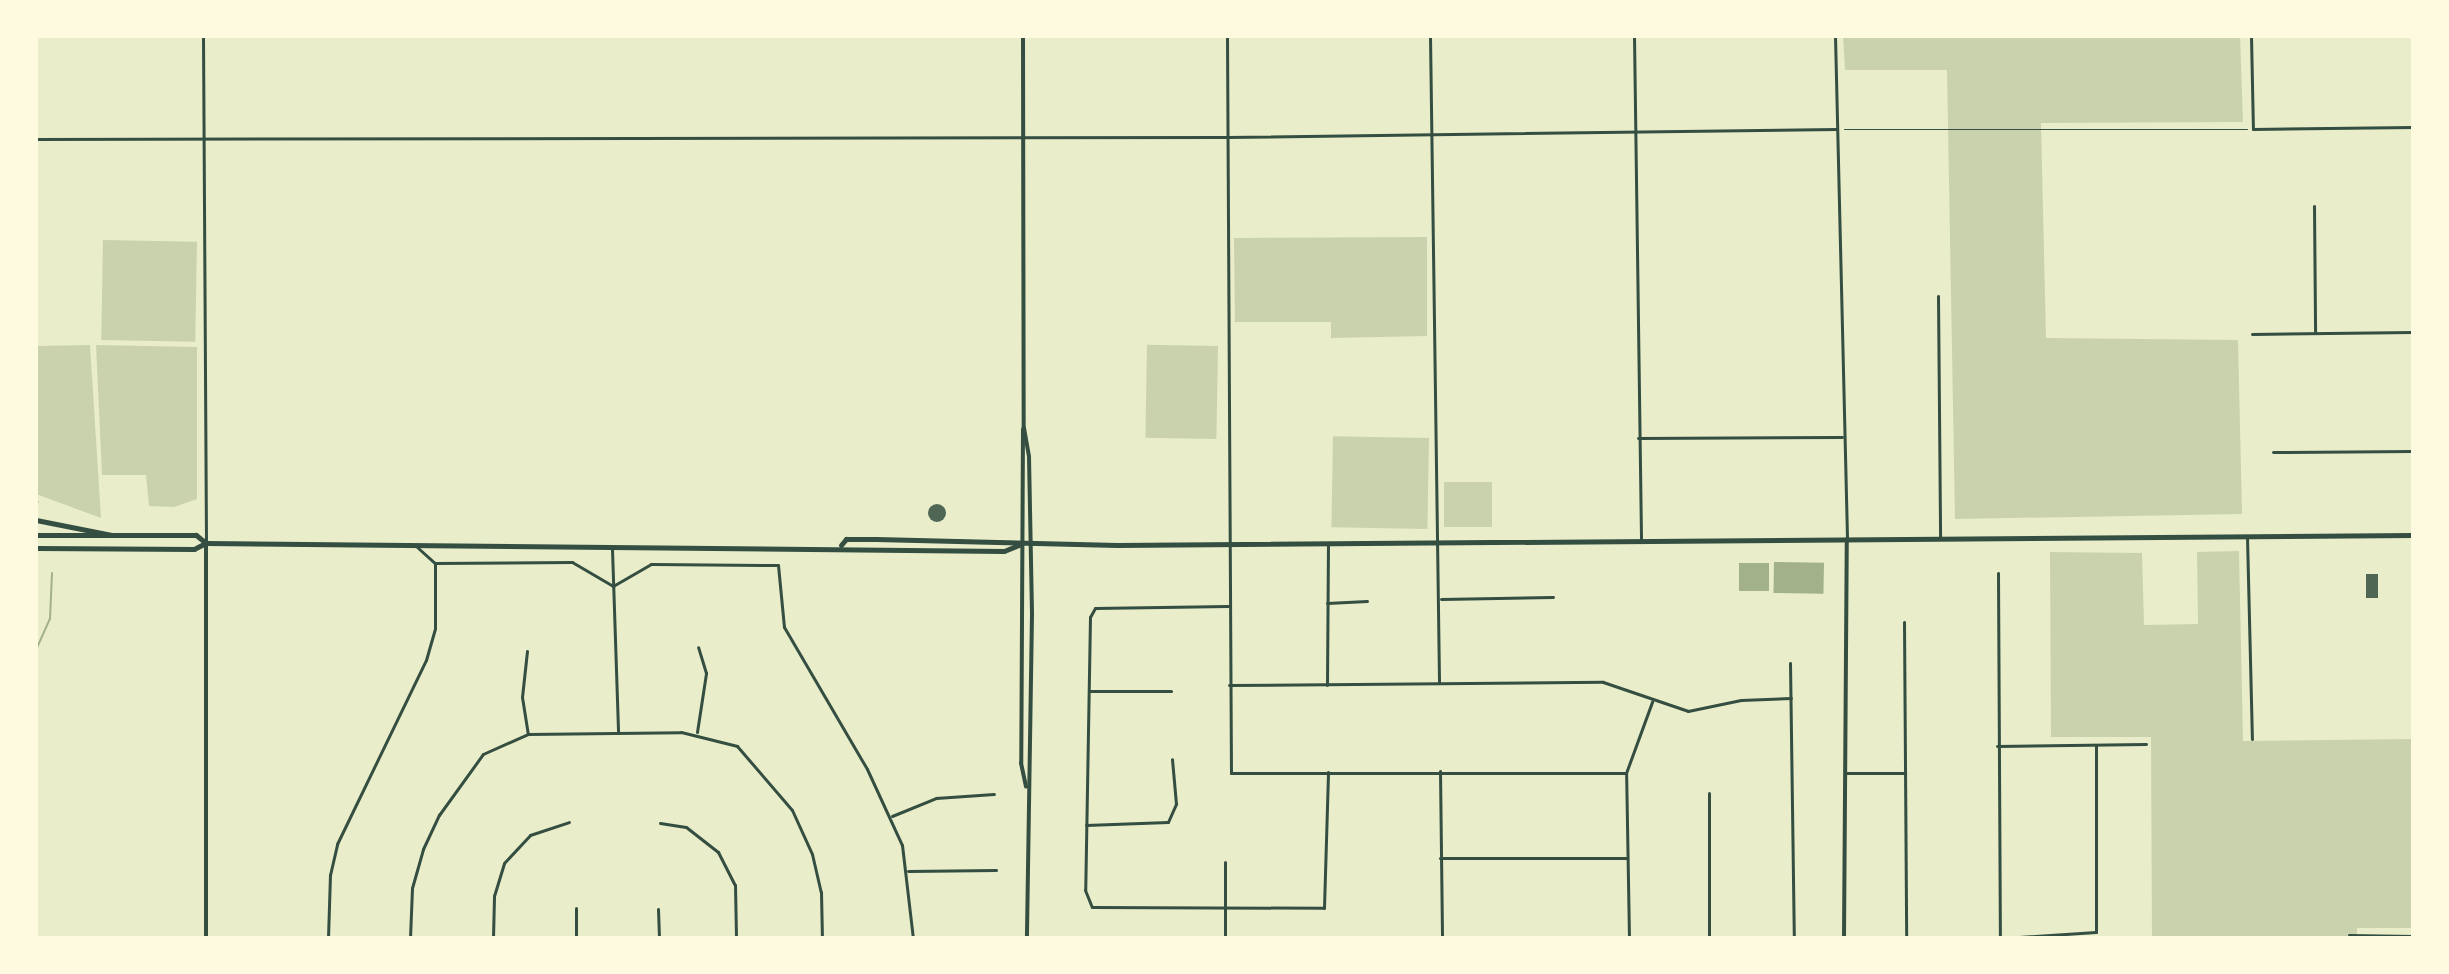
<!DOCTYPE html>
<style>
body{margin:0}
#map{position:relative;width:2449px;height:974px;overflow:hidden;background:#e9edc9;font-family:"Fira Sans Condensed",sans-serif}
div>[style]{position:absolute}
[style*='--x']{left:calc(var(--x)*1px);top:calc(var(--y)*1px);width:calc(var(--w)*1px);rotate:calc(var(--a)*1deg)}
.green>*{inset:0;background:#cad2ad;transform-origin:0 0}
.water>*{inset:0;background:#a3b18a;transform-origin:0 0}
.stream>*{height:2px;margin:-1px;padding:0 1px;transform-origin:1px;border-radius:1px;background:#a3b18a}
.building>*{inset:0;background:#4f6655;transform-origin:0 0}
.round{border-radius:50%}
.path>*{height:1px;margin:-0.5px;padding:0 0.5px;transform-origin:0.5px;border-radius:0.5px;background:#344e41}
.minor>*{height:3px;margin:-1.5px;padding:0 1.5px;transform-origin:1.5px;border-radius:1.5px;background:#344e41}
.tertiary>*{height:4px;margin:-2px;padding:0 2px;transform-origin:2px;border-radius:2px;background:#344e41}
.secondary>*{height:4px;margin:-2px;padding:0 2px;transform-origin:2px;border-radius:2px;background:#344e41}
.primary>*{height:5px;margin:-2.5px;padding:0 2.5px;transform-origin:2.5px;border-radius:2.5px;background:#344e41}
.motorway>*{height:5px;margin:-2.5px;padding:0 2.5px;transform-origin:2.5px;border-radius:2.5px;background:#344e41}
span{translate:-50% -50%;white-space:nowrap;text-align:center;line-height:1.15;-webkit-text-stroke:7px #fefae0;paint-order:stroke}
.frame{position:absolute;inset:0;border:38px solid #fefae0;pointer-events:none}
</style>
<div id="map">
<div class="green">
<div style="clip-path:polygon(1843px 36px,2240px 36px,2243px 122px,2041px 123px,2046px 338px,2238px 340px,2242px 514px,1955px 519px,1947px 70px,1845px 70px)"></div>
<div style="clip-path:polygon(1427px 237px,1427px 336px,1331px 338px,1331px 322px,1235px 322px,1234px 238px)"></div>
<div style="left:103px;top:240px;width:94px;height:100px;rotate:1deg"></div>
<div style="clip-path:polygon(90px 345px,101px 518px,36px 494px,36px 346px)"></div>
<div style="clip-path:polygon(96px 345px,197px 347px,197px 499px,174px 507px,149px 506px,146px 475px,102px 475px)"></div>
<div style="left:1218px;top:346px;width:93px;height:71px;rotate:91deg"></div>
<div style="left:1429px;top:438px;width:91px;height:96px;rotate:91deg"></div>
<div style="left:1444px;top:482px;width:48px;height:45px"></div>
<div style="clip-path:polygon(2239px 551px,2243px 741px,2413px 739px,2413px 928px,2357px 928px,2357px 938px,2152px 938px,2151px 737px,2051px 737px,2050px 552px,2142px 553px,2144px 625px,2198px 624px,2197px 552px)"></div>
</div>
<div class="water">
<div style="left:1774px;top:562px;width:50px;height:31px;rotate:1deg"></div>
<div style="left:1739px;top:563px;width:30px;height:28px"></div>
</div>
<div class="stream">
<div style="--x:36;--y:501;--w:2;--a:27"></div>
<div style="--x:36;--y:650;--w:34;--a:-66"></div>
<div style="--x:50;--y:619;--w:46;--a:-87.5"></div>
</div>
<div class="building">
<div class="round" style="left:928px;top:504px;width:18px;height:18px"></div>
<div style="left:2378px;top:574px;width:24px;height:12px;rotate:90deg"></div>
</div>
<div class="path">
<div style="--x:1844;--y:129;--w:403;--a:0"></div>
</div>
<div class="minor">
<div style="--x:203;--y:36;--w:504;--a:89.66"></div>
<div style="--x:1227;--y:36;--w:737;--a:89.69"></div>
<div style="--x:1231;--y:773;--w:395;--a:0"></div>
<div style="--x:1430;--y:36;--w:646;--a:89.2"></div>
<div style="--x:1634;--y:36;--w:503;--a:89.2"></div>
<div style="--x:1835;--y:36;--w:503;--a:88.63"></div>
<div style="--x:2251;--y:36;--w:93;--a:88.8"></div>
<div style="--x:2253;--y:129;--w:160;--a:-0.7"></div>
<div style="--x:36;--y:139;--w:1191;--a:-0.1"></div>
<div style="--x:1227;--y:137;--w:610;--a:-0.75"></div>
<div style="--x:2314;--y:206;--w:126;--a:89.5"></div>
<div style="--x:1938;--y:296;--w:243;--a:89.5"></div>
<div style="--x:2252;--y:334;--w:161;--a:-0.7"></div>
<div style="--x:1638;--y:438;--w:204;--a:-0.3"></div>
<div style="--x:2273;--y:452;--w:140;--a:-0.4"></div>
<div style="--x:2247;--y:537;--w:202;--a:88.6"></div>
<div style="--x:417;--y:547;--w:24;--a:42"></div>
<div style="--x:435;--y:563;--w:137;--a:-0.4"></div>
<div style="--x:572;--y:562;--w:48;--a:30.3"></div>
<div style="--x:613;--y:586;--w:44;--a:-30.1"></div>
<div style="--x:651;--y:564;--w:127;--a:0.5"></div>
<div style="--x:778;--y:565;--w:62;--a:84.5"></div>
<div style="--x:784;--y:627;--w:164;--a:59.7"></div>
<div style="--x:867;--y:769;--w:84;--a:65.3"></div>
<div style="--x:902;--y:845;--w:94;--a:83.3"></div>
<div style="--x:612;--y:549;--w:184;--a:88.1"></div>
<div style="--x:1998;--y:573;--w:365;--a:89.7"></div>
<div style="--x:1441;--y:599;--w:112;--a:-1"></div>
<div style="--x:1327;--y:603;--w:40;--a:-2.9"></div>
<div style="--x:1228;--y:606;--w:133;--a:179.1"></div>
<div style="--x:1095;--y:608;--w:10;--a:119"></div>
<div style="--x:1090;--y:617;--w:273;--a:91"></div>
<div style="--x:1085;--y:890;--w:18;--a:68"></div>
<div style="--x:1092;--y:907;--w:232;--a:0.2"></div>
<div style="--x:1324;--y:908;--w:136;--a:-88.3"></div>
<div style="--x:1904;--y:622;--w:316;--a:89.6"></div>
<div style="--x:527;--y:651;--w:46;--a:96.2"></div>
<div style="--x:522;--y:697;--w:37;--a:81"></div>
<div style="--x:1790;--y:663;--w:275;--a:89.2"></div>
<div style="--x:1229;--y:685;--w:374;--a:-0.5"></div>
<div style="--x:1603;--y:682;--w:90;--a:18.8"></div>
<div style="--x:1688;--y:711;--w:54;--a:-11.7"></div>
<div style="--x:1741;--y:700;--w:50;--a:-2.3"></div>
<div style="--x:1327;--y:685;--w:140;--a:-89.6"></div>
<div style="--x:1089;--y:691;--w:82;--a:0"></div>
<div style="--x:697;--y:732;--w:60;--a:-81.3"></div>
<div style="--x:706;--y:673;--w:27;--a:-107"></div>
<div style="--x:1997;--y:746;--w:149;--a:-0.8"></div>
<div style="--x:1440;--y:771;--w:167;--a:89.3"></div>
<div style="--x:1845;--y:773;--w:60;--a:0"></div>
<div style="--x:1709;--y:793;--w:145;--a:90"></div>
<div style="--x:892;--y:816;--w:48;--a:-22.2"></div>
<div style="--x:936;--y:798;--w:58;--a:-3.9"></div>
<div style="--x:660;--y:823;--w:26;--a:9"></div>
<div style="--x:686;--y:827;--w:41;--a:38"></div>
<div style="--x:718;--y:852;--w:37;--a:63"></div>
<div style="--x:735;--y:885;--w:53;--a:88.9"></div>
<div style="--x:1086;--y:825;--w:82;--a:-2.1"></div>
<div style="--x:1168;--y:822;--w:20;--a:-66"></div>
<div style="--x:1176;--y:804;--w:45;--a:-95.1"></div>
<div style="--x:1440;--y:858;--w:187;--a:0"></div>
<div style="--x:1225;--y:862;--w:76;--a:90"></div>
<div style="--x:908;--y:871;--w:88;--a:-0.7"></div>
<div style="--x:576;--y:908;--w:30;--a:90"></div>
<div style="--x:658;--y:909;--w:29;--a:88"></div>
<div style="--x:2349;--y:935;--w:64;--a:0.9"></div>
<div style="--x:328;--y:938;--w:63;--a:-88.2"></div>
<div style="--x:330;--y:875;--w:32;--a:-77"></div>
<div style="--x:337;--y:844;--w:204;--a:-64.2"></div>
<div style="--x:426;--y:660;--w:33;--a:-74"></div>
<div style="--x:435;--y:628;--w:64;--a:-90"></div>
<div style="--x:410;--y:938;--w:50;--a:-87.7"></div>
<div style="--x:412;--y:888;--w:41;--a:-74.2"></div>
<div style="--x:423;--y:849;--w:38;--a:-65"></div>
<div style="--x:439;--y:815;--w:75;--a:-54.2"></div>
<div style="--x:483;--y:754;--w:49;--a:-24"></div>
<div style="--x:528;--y:734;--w:153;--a:-0.7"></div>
<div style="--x:681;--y:732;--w:58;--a:14"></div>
<div style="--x:737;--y:746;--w:84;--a:49.3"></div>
<div style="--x:792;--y:810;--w:48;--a:65.6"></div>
<div style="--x:812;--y:854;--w:39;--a:77"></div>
<div style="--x:821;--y:892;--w:46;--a:88.8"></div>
<div style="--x:493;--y:938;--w:42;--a:-88.6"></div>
<div style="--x:494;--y:896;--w:34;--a:-73"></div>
<div style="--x:504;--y:863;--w:38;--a:-47"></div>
<div style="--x:530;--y:835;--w:41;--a:-18.4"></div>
<div style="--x:1629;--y:938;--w:165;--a:-91"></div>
<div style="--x:1626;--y:773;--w:76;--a:-69.9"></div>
<div style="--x:2004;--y:938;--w:92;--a:-3.7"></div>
<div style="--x:2096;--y:932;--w:187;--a:-90"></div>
</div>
<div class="tertiary">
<div style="--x:206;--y:938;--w:395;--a:-90"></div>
<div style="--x:1844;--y:938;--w:399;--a:-89.6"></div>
</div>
<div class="secondary">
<div style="--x:1023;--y:36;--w:392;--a:89.9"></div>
<div style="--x:1024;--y:428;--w:29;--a:80"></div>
<div style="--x:1029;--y:457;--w:157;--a:88.9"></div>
<div style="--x:1032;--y:614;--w:324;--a:90.9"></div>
<div style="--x:1023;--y:429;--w:334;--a:90.3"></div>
<div style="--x:1021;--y:763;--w:24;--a:78"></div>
</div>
<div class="primary">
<div style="--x:36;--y:535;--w:160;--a:0"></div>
<div style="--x:196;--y:535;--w:13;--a:39"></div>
<div style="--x:841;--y:545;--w:8;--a:-50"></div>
<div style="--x:846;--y:539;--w:30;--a:0"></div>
<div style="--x:876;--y:539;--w:241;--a:1.4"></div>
<div style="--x:1117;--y:545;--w:1296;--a:-0.44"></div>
<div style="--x:36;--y:548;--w:158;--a:0.4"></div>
<div style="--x:194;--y:549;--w:13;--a:-27"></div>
<div style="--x:206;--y:543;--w:798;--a:0.57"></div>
<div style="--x:1004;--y:551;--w:16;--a:-22"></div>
</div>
<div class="motorway">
<div style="--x:36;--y:520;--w:77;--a:11.2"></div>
</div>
<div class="frame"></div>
</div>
